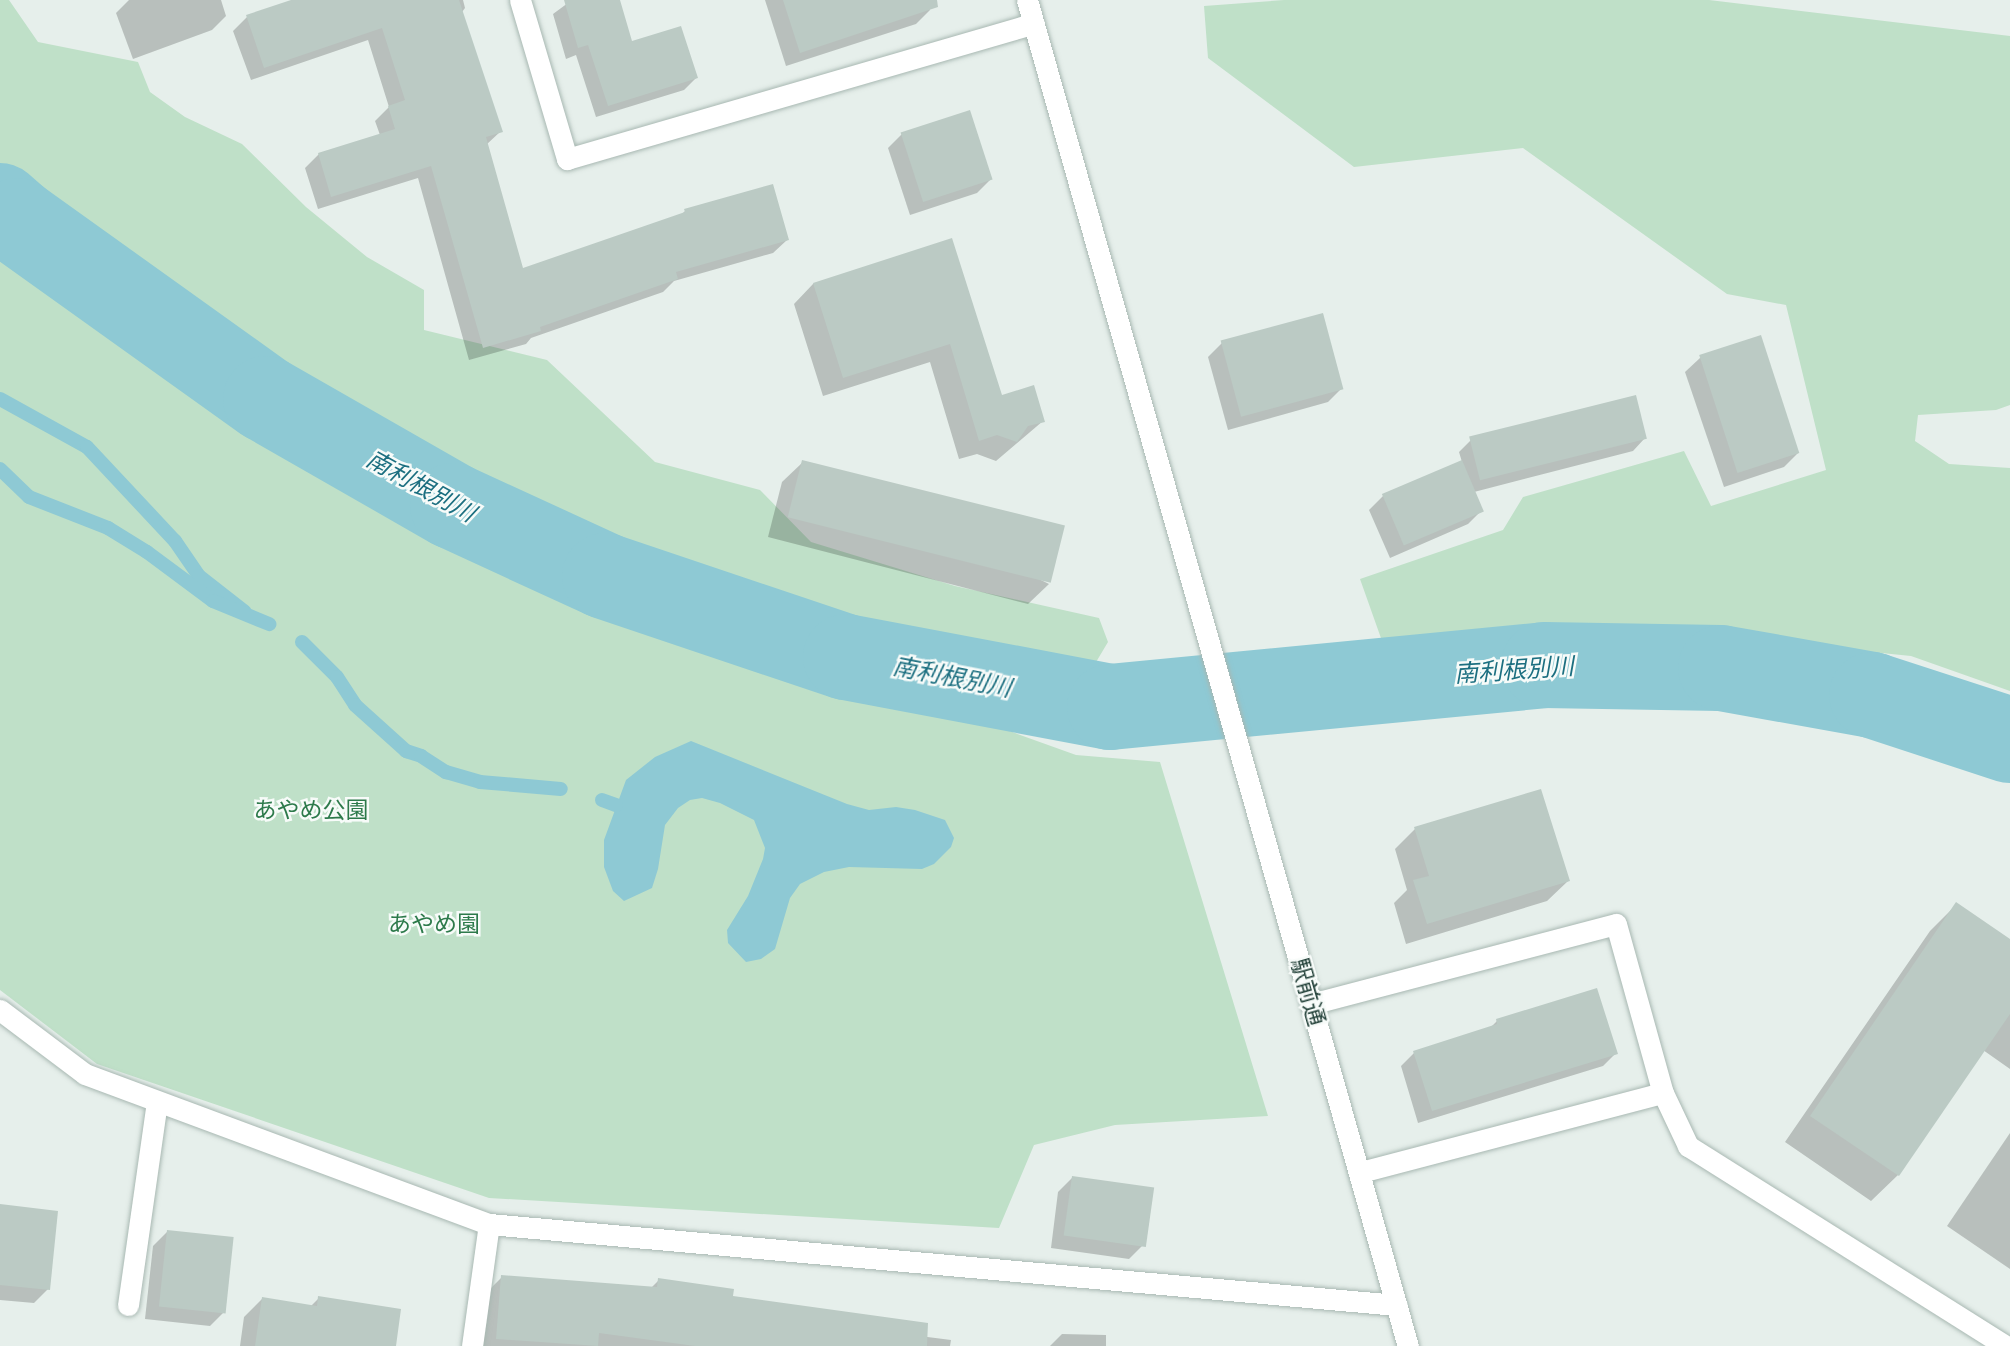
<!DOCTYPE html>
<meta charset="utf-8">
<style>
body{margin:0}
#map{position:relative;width:2010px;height:1346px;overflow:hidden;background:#e6efeb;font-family:"Space Grotesk","Noto Sans JP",sans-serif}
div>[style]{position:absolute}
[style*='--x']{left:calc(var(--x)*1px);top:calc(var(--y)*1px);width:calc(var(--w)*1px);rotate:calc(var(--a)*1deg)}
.green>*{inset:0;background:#bfe0c8}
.water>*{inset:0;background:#8ec9d4}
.shadow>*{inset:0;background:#0003}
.stream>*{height:14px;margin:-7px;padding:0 7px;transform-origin:7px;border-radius:7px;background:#8ec9d4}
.river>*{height:86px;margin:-43px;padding:0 43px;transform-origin:43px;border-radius:43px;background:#8ec9d4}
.building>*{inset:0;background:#bbcac4;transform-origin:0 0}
.roads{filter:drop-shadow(0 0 2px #a8b8b2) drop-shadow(0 0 2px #a8b8b2)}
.minor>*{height:21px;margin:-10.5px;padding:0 10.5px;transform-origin:10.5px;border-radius:10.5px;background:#fff}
span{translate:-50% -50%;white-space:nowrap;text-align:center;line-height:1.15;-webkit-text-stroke:5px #f7fbf9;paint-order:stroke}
.park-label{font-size:23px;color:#2d7a4b}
.street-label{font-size:23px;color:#24423a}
.water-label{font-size:24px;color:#1c6f80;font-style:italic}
</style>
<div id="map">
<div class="green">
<div style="clip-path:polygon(0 0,9px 0,38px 42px,138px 62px,150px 92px,185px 117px,242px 144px,306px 207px,367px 257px,424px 290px,424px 330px,547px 360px,655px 462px,760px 490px,811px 542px,955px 586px,1099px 618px,1108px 642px,1080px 689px,888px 679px,518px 569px,556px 589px,812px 671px,965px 715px,1076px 755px,1160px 762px,1268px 1116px,1115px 1125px,1034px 1145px,999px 1228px,489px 1198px,97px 1064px,0 990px,0 247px,136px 342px,0 228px)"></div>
<div style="clip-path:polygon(1284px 0,1709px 0,2010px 36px,2010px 405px,1996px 410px,1918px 415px,1915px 441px,1949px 464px,2010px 468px,2010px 691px,1911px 656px,1595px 624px,1382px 641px,1360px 579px,1503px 530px,1523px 497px,1684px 451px,1711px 506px,1826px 470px,1786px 305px,1727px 294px,1523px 148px,1354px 167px,1208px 58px,1204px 6px)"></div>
</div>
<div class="water">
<div style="clip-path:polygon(691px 741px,847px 804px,869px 810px,896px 807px,915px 810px,945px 820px,954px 838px,951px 847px,934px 864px,922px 869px,849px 867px,824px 872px,800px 884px,790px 898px,775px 949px,761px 959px,746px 962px,728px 943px,727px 930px,748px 896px,763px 859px,765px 848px,754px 820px,720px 803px,702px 798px,690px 800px,678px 808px,665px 825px,658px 869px,652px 888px,624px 901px,613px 891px,604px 867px,604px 840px,626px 780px,655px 757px)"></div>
</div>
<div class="shadow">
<div style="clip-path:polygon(129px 0,221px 0,226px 16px,212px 30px,133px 59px,116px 13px)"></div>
<div style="clip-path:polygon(296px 0,463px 0,465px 8px,462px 12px,501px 131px,486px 145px,522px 270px,680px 216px,685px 211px,787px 240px,773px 253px,674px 281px,663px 292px,531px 338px,526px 344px,469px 360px,418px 178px,318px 209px,305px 168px,319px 154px,380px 135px,375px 121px,389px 107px,368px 40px,251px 80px,233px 31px,247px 17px)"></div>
<div style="clip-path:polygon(572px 0,618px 0,631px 43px,696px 78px,684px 90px,596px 117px,576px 55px,566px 59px,553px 14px)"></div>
<div style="clip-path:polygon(765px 0,927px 0,930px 10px,916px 24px,786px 66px)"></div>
<div style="clip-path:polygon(902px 134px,991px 179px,977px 193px,910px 215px,888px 148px)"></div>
<div style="clip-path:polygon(951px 240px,1001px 397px,1043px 421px,996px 461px,977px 454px,959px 459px,930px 362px,823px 396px,794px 304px,813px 284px)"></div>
<div style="clip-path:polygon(1760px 337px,1798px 453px,1784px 467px,1724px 487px,1685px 372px,1700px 358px)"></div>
<div style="clip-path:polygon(1222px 343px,1342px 388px,1328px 402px,1228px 430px,1208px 357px)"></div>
<div style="clip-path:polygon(1645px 438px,1633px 451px,1474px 492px,1482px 510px,1468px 524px,1390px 558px,1369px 510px,1383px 496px,1462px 462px,1459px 452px,1471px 440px)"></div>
<div style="clip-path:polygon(803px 462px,1049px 584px,1028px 604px,768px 537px,782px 482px)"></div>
<div style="clip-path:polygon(1415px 829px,1568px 881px,1547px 901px,1406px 944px,1394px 903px,1407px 890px,1395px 849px)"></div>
<div style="clip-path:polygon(1956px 905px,2010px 941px,2010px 1069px,1983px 1050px,1898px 1175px,1871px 1201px,1785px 1142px,1930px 931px)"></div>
<div style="clip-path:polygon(1497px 1021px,1616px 1053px,1603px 1066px,1418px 1123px,1401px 1066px,1414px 1053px,1490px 1028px)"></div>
<div style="clip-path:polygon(2010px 1133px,2010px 1269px,1947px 1226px)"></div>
<div style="clip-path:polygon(1072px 1178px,1143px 1245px,1129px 1259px,1051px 1248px,1058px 1192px)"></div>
<div style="clip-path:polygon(0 1206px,48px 1289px,34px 1303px,0 1300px)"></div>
<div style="clip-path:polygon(167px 1232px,224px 1312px,210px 1326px,145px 1319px,153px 1246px)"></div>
<div style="clip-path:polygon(502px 1277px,651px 1288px,659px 1280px,865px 1329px,951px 1340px,950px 1346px,483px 1346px,488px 1291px)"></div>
<div style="clip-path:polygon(319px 1298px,394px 1346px,240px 1346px,244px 1317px,262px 1299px,311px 1306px)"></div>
<div style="clip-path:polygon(1062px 1334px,1106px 1335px,1106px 1346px,1050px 1346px)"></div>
</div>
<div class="stream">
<div style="--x:0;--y:399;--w:99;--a:28.9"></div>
<div style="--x:87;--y:447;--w:129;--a:46.9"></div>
<div style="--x:175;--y:541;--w:42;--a:55.6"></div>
<div style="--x:199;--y:576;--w:58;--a:38"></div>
<div style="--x:0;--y:469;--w:40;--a:44"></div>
<div style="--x:29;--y:497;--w:85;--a:21.4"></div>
<div style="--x:108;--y:528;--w:46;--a:31.6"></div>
<div style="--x:147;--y:552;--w:82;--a:36.6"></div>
<div style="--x:213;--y:601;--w:61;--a:22.3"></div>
<div style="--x:302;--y:642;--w:49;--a:45"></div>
<div style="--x:337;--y:677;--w:33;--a:57"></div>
<div style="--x:355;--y:705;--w:69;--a:42"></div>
<div style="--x:406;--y:751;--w:16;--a:18"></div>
<div style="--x:421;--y:756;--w:30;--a:33"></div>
<div style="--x:446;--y:772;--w:35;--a:16"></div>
<div style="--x:480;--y:782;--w:81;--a:4.9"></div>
<div style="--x:602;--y:800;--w:15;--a:20"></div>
</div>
<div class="river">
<div style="--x:0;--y:206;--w:23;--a:41"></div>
<div style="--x:17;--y:221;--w:306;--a:35.6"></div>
<div style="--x:266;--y:399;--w:215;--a:29.8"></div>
<div style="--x:453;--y:506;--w:167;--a:24.7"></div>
<div style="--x:605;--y:576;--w:254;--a:18.6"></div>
<div style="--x:846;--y:657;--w:269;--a:10.7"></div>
<div style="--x:1110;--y:707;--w:436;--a:-5.5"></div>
<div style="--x:1544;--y:665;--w:177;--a:1"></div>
<div style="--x:1721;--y:668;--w:153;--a:10.1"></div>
<div style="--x:1872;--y:695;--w:145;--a:18.1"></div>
</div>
<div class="building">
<div style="clip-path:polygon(291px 0,459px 0,503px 132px,486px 137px,523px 268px,685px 212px,684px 209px,773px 184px,789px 240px,676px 272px,678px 279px,540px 327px,541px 331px,483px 348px,431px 166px,331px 197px,318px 153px,395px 129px,388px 106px,405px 100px,382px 28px,264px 68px,246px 15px)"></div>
<div style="clip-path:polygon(564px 0,620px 0,632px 41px,681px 26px,698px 78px,608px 106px,588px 45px,578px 48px)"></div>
<div style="clip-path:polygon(783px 0,937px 0,938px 7px,800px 53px)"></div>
<div style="left:970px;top:110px;width:73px;height:73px;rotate:72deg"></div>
<div style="clip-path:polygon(952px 238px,1002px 395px,1034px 385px,1045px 422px,1028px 426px,1017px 442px,997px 435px,979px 441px,950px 344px,843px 378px,813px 283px)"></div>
<div style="left:1323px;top:313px;width:79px;height:106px;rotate:75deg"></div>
<div style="left:1761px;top:335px;width:124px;height:65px;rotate:72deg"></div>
<div style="left:1636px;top:395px;width:45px;height:172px;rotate:76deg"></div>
<div style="left:802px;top:460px;width:271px;height:59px;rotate:14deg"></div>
<div style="left:1462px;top:460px;width:56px;height:87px;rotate:67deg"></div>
<div style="clip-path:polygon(1541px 789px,1570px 881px,1427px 924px,1413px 880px,1429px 876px,1414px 827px)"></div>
<div style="clip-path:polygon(1956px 902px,2010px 939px,2010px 1014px,1899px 1176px,1810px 1116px)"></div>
<div style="clip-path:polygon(1597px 988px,1618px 1054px,1432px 1111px,1413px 1051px,1497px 1024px,1496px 1019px)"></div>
<div style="left:1072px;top:1176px;width:83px;height:60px;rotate:8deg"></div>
<div style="clip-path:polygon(0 1204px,58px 1211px,50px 1290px,0 1285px)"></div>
<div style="left:167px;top:1230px;width:67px;height:77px;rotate:6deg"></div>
<div style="clip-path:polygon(501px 1275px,657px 1287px,658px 1278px,734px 1289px,733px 1296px,928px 1323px,927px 1346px,695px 1346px,599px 1333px,598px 1346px,496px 1339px)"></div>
<div style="clip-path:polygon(318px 1296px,401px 1309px,396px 1346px,255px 1346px,262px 1297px,317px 1306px)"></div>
</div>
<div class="roads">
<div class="minor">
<div style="--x:520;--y:0;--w:166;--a:73.5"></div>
<div style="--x:567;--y:159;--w:486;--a:-16.2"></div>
<div style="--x:1027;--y:0;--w:1399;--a:74.2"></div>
<div style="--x:1311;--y:1004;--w:315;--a:-14.7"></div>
<div style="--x:1616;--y:924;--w:175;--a:74.5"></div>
<div style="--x:1663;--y:1093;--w:59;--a:64.7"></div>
<div style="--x:1688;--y:1146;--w:375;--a:32.2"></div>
<div style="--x:0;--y:1010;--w:106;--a:37"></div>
<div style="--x:85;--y:1074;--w:431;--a:20.4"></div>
<div style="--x:489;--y:1224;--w:911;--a:5.1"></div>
<div style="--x:1361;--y:1172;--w:312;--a:-14.7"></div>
<div style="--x:128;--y:1305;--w:205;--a:-81.9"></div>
<div style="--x:472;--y:1346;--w:123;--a:-82.1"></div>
</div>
</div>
<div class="park-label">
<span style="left:311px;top:810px">あやめ公園</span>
<span style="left:434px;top:924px">あやめ園</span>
</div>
<div class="street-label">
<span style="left:1308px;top:992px;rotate:74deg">駅前通</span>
</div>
<div class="water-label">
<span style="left:421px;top:486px;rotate:29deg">南利根別川</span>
<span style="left:1514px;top:670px;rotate:-4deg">南利根別川</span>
<span style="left:952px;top:677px;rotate:11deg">南利根別川</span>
</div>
</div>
